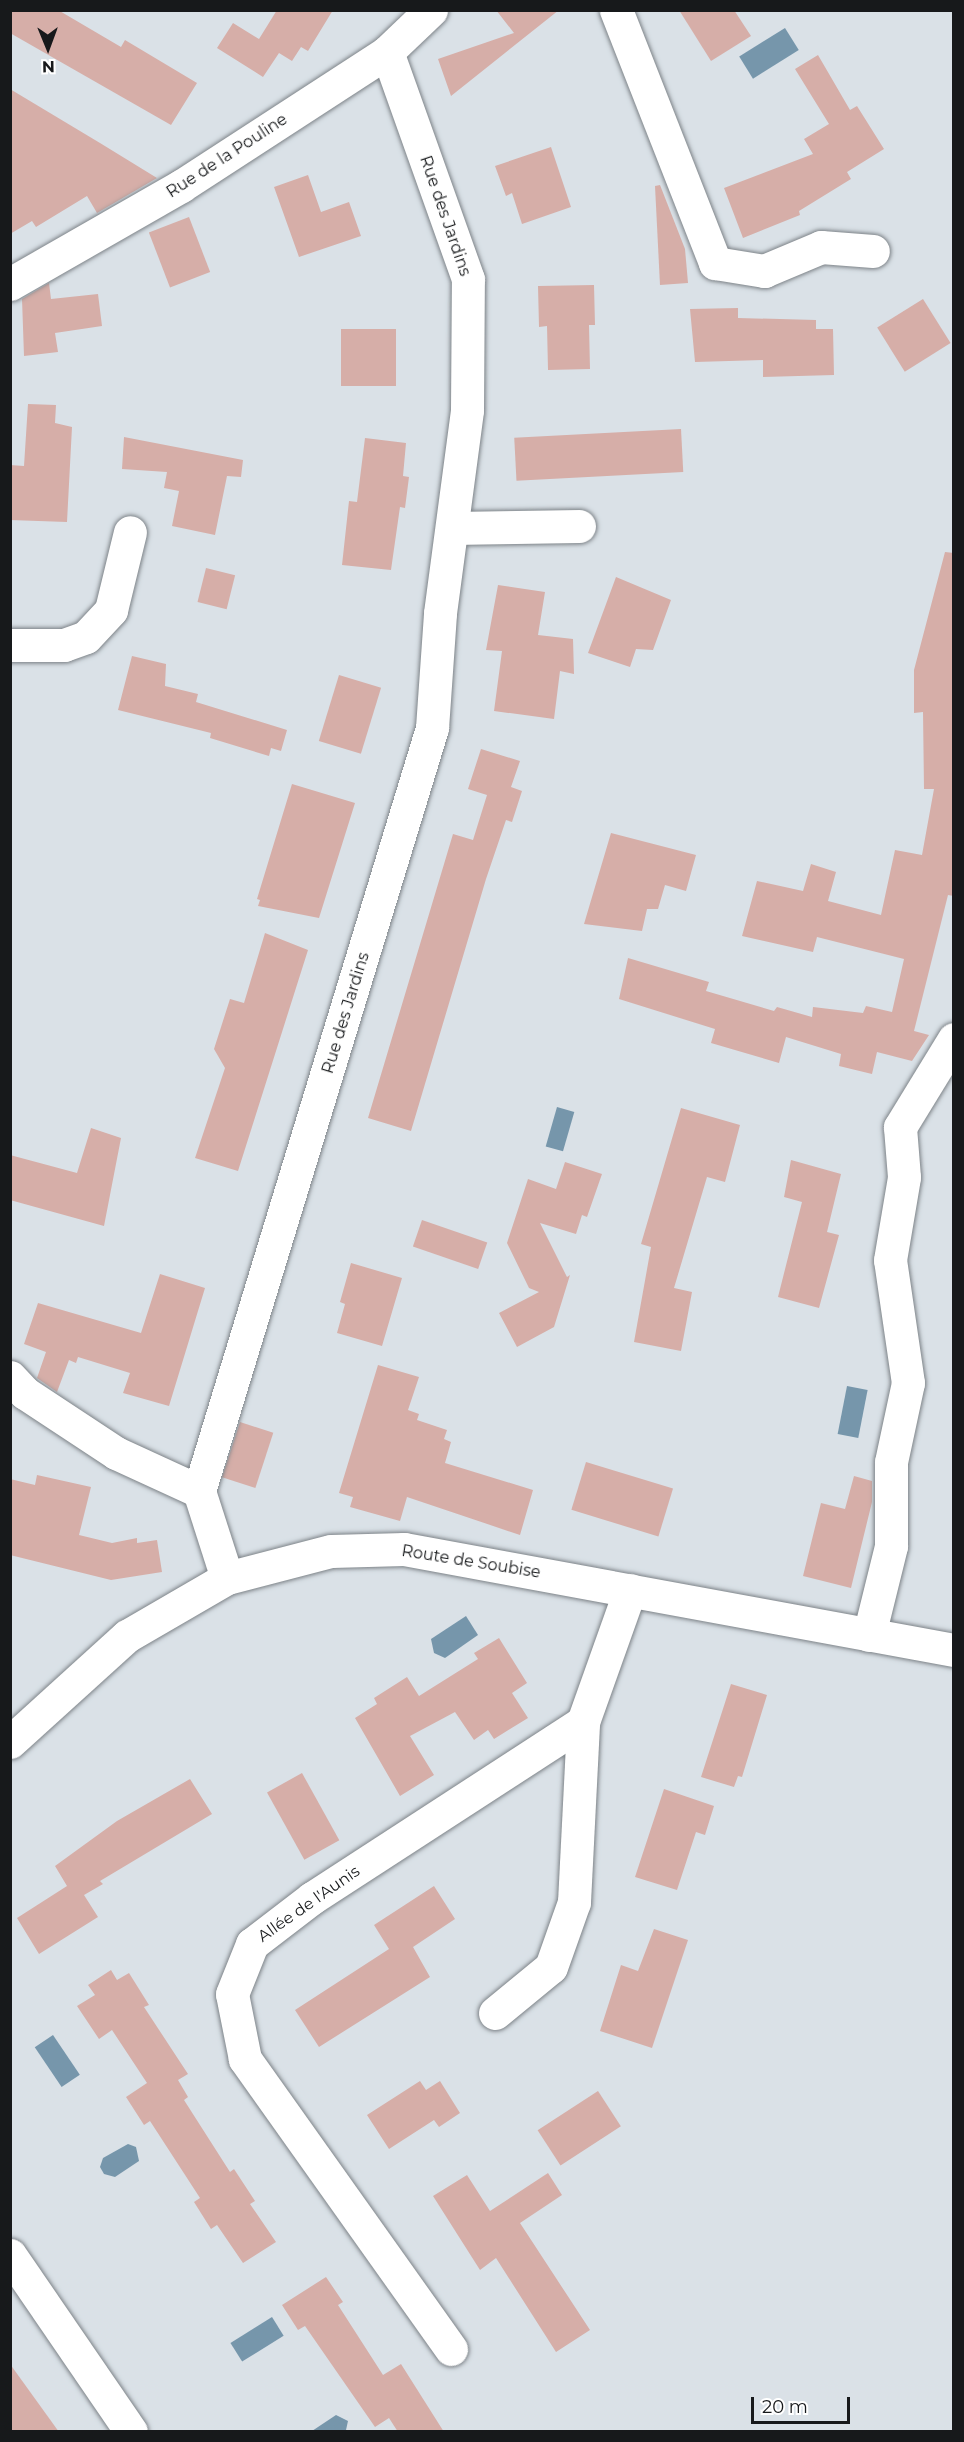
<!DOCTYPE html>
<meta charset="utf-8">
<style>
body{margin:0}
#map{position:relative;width:964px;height:2442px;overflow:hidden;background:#dae1e7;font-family:Montserrat,sans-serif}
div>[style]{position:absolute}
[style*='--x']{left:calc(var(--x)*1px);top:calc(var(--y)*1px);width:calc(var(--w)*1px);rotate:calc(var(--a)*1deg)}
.water>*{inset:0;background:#7696ab;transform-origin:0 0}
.building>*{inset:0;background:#d6aea8;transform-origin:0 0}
.roads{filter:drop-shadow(0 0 2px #7d8388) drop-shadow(0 0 2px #7d8388)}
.minor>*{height:33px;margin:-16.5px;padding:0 16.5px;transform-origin:16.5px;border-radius:16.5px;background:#fff}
span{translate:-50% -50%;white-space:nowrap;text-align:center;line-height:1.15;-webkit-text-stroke:5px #fff;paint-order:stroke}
.street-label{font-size:16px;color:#17191b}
.frame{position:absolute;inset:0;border:12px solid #17191b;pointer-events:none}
.north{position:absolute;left:18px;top:18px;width:60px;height:60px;-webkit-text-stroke:4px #fff;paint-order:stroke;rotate:179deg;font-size:16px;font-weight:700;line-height:24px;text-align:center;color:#17191b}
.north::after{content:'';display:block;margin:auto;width:21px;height:27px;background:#17191b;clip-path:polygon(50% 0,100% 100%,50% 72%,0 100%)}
.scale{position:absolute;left:751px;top:2397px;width:99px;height:27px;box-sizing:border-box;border:3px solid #17191b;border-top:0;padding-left:8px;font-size:18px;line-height:21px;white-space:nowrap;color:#17191b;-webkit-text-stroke:4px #fff;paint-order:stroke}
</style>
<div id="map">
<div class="water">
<div style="left:785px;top:28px;width:26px;height:54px;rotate:58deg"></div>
<div style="left:557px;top:1107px;width:18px;height:41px;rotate:16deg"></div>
<div style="left:847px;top:1386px;width:21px;height:49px;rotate:11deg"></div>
<div style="clip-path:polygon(466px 1616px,478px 1635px,445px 1658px,434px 1653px,431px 1639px)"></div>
<div style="left:53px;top:2035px;width:48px;height:22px;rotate:56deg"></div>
<div style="clip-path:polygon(128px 2144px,136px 2147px,139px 2161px,115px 2177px,104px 2174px,100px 2167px,103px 2158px)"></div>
<div style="left:272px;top:2317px;width:22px;height:49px;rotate:58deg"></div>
<div style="clip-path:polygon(336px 2415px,348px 2421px,346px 2430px,312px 2431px)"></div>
</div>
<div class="building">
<div style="clip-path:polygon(10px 10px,58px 10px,121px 47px,125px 40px,197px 83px,171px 125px,10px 33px)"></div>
<div style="clip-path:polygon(277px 10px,333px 10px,308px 51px,301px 47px,292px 61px,279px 53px,263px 77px,217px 48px,233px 23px,259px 39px)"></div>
<div style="clip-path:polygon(496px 10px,559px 10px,451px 96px,438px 59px,514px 33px)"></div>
<div style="clip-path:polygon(679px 10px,734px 10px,751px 36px,711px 61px)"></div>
<div style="clip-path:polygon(818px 55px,850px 110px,857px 106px,884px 149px,847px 172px,851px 179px,799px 211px,800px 215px,743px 238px,724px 188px,813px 154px,804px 139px,829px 124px,795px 69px)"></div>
<div style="clip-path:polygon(10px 89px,100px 143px,157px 178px,97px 213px,87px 196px,36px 227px,32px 221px,10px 234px)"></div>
<div style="clip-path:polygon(551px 147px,571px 207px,522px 224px,512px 193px,506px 196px,495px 166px)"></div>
<div style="clip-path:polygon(308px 175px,321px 212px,349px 202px,361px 236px,299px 257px,274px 187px)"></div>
<div style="clip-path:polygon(660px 185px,685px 249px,688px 283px,660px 285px,655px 186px)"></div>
<div style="left:189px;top:217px;width:59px;height:43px;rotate:69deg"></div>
<div style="clip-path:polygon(49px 283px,51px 299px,98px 294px,102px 326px,55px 333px,58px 352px,24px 356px,22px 299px)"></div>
<div style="clip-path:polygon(594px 285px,595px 325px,589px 325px,590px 369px,548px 370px,547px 326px,539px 327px,538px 286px)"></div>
<div style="left:923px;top:299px;width:52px;height:54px;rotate:58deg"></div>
<div style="clip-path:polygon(738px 308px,738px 318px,816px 320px,816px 329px,833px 329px,834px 375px,763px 377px,763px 360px,695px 362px,690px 309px)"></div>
<div style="left:341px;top:329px;width:55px;height:57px"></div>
<div style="clip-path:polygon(28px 404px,56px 405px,55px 423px,72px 427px,67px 522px,10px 520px,10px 465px,24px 466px)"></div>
<div style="left:681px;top:429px;width:43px;height:167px;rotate:87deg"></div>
<div style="clip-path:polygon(124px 437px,243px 460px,241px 477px,227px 476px,215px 535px,172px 526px,179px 491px,164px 488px,167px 472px,122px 469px)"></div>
<div style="clip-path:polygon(365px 438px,406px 443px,403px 476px,409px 477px,405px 508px,400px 507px,391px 570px,342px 565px,349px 501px,357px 502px)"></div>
<div style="clip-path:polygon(945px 552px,954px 553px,954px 896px,948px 895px,914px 1031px,929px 1035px,912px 1061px,877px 1052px,872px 1074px,839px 1066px,841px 1054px,786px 1037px,779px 1063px,711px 1043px,715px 1029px,619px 999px,628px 958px,709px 982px,706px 991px,774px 1011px,777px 1007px,812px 1017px,813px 1007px,863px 1013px,866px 1006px,892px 1012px,904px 959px,817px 937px,813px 952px,742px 936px,757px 881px,803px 891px,811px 864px,836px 872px,828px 901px,881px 915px,895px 850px,922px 855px,934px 789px,924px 789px,923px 712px,914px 713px,914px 670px)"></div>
<div style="left:206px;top:568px;width:30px;height:35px;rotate:14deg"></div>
<div style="clip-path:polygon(616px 577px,671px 600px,653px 650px,636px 649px,630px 667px,588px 653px)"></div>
<div style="clip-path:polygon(498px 585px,545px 592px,538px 635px,573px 639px,574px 674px,560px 671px,554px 719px,494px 711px,502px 651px,486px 650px)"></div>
<div style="clip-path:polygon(132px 656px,166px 664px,165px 686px,198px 694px,196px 702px,287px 730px,281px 751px,271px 748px,269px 756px,210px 738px,211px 733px,118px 710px)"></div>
<div style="left:339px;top:675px;width:44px;height:69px;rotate:17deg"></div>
<div style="clip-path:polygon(481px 749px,520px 761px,511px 787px,522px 791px,512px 822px,506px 820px,486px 879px,411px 1131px,368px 1118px,453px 834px,473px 840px,487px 795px,468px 789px)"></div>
<div style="clip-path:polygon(292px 784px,355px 803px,319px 918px,258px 906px,260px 900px,257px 899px)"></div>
<div style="clip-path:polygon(611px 833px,696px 855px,686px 891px,665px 885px,658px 909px,647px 909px,642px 931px,584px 924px)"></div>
<div style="clip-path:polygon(265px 933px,308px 950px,238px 1171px,195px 1158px,225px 1068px,214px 1049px,230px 999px,244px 1003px)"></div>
<div style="clip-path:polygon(681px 1108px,740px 1125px,725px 1182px,707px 1177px,674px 1288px,692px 1292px,681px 1351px,634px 1342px,651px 1247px,641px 1244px)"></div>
<div style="clip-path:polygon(91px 1128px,121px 1138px,104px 1226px,10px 1200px,10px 1155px,77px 1173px)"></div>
<div style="clip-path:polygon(791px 1160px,841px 1174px,827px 1232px,839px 1235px,819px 1308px,778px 1297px,802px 1202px,784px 1197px)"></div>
<div style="clip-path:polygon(565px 1162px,602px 1174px,587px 1217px,582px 1215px,576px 1234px,540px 1223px,567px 1277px,570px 1275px,554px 1327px,517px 1347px,499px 1313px,539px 1292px,529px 1288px,507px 1243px,528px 1179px,556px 1189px)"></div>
<div style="left:422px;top:1220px;width:69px;height:28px;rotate:19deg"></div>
<div style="clip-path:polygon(351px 1263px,402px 1278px,382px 1346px,337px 1333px,345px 1304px,340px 1302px)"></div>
<div style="clip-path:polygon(160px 1274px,205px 1288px,169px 1406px,123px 1393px,130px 1373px,78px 1357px,76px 1363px,69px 1360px,57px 1392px,37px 1378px,46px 1352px,24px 1344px,38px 1303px,141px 1333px)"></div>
<div style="clip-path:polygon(378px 1365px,419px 1377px,408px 1410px,419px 1414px,417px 1420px,447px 1430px,444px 1439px,451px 1442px,445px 1463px,533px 1490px,520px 1535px,407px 1497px,400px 1521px,350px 1507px,353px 1497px,339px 1493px)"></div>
<div style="left:240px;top:1422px;width:35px;height:58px;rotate:18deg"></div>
<div style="left:586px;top:1462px;width:91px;height:50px;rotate:17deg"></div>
<div style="clip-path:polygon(37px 1475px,91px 1487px,79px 1535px,112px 1543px,137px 1538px,137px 1543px,157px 1540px,162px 1572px,111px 1580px,10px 1555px,10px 1479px,35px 1485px)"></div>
<div style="clip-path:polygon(854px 1476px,872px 1481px,872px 1502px,851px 1588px,803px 1576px,821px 1503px,845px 1509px)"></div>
<div style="clip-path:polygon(499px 1638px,527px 1683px,512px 1693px,528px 1718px,494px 1739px,488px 1730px,474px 1740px,455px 1712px,410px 1736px,434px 1775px,400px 1796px,355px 1718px,377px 1704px,374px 1698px,407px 1677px,419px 1696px,478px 1659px,474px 1653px)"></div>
<div style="clip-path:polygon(731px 1684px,767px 1695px,742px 1777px,738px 1776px,734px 1787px,701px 1777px)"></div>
<div style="left:302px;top:1773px;width:77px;height:40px;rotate:61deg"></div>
<div style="clip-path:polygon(190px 1779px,212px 1814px,100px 1881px,103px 1884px,84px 1895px,98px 1917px,39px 1954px,17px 1918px,67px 1886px,55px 1866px,117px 1821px)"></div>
<div style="clip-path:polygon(664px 1789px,714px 1806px,705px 1835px,696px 1832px,677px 1890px,635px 1877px)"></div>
<div style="clip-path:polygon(434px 1886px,455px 1919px,413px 1947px,430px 1977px,319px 2047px,295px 2010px,389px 1949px,374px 1925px)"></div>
<div style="clip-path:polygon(654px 1929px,688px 1940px,652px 2048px,600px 2031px,621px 1965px,638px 1971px)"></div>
<div style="clip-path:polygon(111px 1970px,117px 1980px,129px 1973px,149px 2005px,144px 2007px,188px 2074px,178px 2080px,188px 2097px,184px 2100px,230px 2172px,234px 2169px,255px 2201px,250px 2204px,276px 2242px,243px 2263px,217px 2225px,211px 2229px,194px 2202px,200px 2198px,150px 2121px,144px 2125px,126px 2097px,147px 2083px,112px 2030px,99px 2039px,77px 2006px,95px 1995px,88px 1985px)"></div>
<div style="clip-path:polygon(420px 2081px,426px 2090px,440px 2081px,460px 2113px,439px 2127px,434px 2120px,389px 2149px,367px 2115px)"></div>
<div style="left:598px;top:2091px;width:42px;height:72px;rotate:57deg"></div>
<div style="clip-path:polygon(548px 2173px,562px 2195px,520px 2223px,590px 2330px,556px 2352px,496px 2258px,480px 2270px,433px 2196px,467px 2175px,490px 2211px)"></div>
<div style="clip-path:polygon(326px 2277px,343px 2302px,338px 2305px,383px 2375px,401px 2364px,444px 2432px,398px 2432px,389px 2418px,375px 2427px,305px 2326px,298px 2330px,282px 2305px)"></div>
<div style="clip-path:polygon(10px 2364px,59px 2432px,10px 2432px)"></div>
</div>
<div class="roads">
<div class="minor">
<div style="--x:616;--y:10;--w:272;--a:68.6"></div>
<div style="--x:715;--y:263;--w:50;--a:9.3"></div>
<div style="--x:764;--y:271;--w:62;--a:-22.8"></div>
<div style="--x:821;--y:247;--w:52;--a:4.4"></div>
<div style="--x:10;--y:284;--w:197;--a:-29.8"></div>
<div style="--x:181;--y:186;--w:246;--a:-33"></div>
<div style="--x:387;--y:52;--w:61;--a:-43.7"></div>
<div style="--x:452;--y:528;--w:127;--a:-0.9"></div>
<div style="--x:10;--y:645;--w:54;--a:0"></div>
<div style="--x:64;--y:645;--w:23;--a:-20"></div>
<div style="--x:86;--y:637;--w:37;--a:-47"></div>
<div style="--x:111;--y:610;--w:80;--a:-76.3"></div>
<div style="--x:10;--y:1377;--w:22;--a:47"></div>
<div style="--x:25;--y:1393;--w:109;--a:33.4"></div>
<div style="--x:116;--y:1453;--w:91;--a:24.6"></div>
<div style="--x:199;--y:1491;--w:91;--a:72.2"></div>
<div style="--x:199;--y:1491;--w:798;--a:-73.02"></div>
<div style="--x:432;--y:728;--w:115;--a:-86"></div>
<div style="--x:440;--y:613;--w:205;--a:-82.4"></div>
<div style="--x:467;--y:410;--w:131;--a:-89.6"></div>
<div style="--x:468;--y:279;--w:241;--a:-109.6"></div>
<div style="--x:869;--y:1635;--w:92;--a:-76.1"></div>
<div style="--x:891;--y:1546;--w:84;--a:-90"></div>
<div style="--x:891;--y:1462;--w:81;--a:-77.9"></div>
<div style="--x:908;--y:1383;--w:124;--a:-98.3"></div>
<div style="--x:890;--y:1260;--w:84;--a:-80.4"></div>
<div style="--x:904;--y:1177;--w:50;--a:-94.6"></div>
<div style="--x:900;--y:1127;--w:103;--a:-58.5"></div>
<div style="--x:10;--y:1742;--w:158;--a:-42.2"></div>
<div style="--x:127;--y:1636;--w:116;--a:-30.1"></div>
<div style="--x:227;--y:1578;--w:107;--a:-14.6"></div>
<div style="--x:331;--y:1551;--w:73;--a:-1.6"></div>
<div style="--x:404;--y:1549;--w:559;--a:10.41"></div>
<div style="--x:495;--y:2013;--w:72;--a:-39.4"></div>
<div style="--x:551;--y:1967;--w:69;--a:-70.5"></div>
<div style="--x:574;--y:1902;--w:180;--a:-87.1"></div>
<div style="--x:10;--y:2255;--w:214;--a:55.6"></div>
<div style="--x:451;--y:2349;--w:356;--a:-125.4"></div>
<div style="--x:245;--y:2059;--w:66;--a:-101.3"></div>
<div style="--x:232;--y:1994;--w:54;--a:-68.2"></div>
<div style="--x:252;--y:1944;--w:76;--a:-37.5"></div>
<div style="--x:312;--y:1898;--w:323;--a:-33"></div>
<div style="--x:583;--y:1722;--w:140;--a:-70.4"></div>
</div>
</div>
<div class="street-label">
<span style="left:227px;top:156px;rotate:-33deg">Rue de la Pouline</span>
<span style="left:445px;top:216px;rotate:71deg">Rue des Jardins</span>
<span style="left:346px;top:1013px;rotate:-73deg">Rue des Jardins</span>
<span style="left:471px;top:1562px;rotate:9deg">Route de Soubise</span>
<span style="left:309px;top:1904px;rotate:-35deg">Allée de l'Aunis</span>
</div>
<div class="frame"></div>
<div class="north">N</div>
<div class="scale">20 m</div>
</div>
